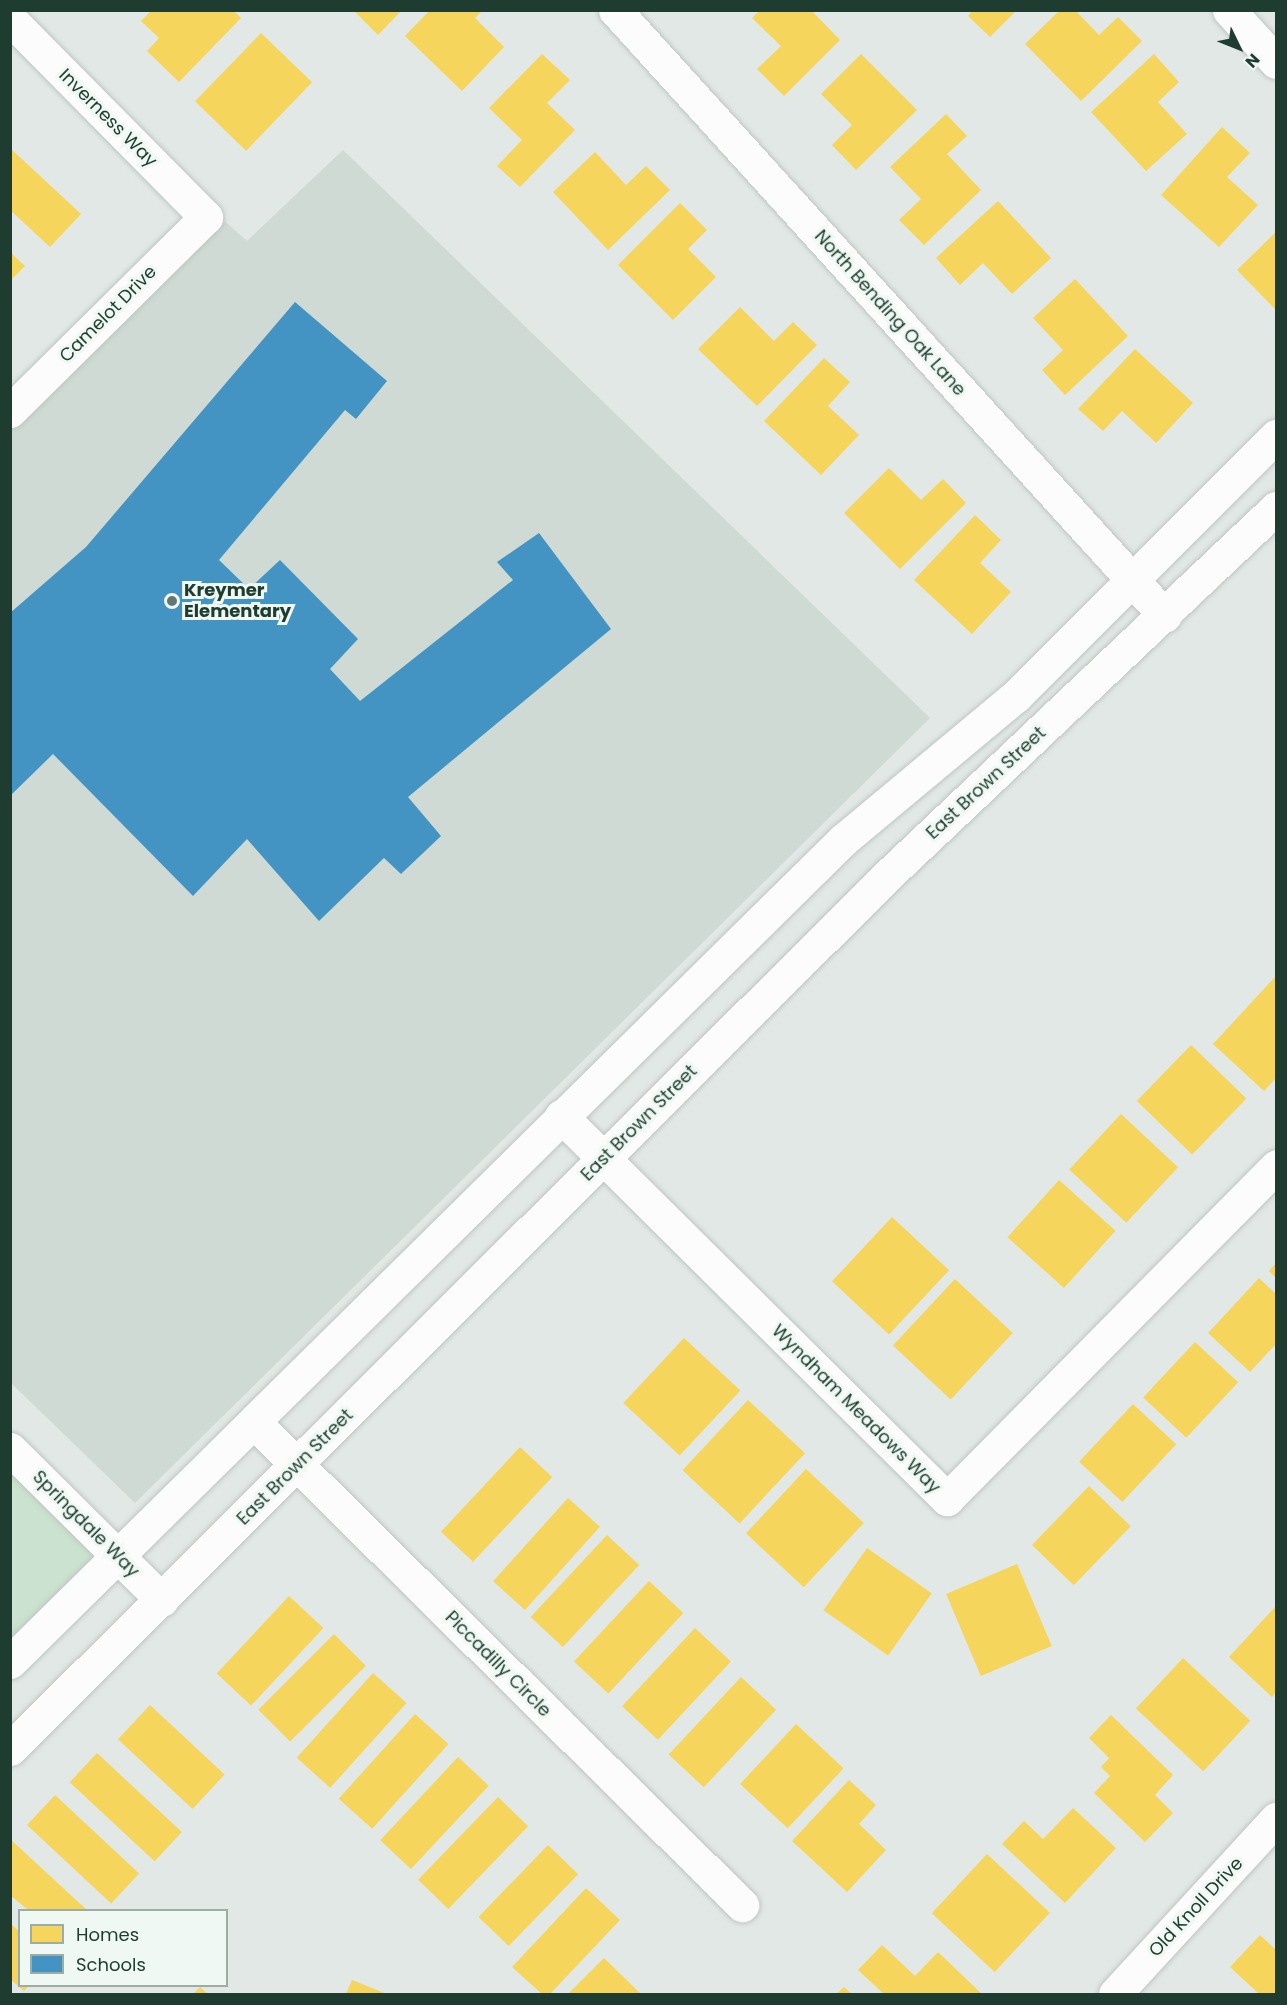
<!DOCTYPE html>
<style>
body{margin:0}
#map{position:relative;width:1287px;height:2005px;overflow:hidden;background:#e2e8e5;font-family:Poppins,sans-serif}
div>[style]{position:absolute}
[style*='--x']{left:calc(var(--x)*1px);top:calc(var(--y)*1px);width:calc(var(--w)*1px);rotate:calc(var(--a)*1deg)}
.built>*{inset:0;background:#cfdad4}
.green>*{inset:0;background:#cae2cf}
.homes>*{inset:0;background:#f6d55c;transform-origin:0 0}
.schools>*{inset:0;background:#4393c3}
.roads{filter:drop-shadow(0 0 2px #bfc5c2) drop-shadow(0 0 2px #bfc5c2)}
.minor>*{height:33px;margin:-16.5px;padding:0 16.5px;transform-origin:16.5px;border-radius:16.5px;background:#fbfcfb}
.secondary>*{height:33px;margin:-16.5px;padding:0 16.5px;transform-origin:16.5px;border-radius:16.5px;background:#fbfcfb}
.dots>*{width:16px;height:16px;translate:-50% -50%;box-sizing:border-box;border:3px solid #eff8f3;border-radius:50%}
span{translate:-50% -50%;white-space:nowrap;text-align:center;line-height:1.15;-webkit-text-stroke:6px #eff8f3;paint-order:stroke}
.street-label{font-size:18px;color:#1f3c31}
.poi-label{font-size:18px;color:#1f3c31;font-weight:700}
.left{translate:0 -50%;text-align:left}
.frame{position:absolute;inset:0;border:12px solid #1f3c31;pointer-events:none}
.legend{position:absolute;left:18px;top:1909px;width:210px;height:78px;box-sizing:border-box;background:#eff8f3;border:2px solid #9cada5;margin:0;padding:8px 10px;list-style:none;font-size:18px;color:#1f3c31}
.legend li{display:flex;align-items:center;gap:12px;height:30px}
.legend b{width:30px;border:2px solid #9cada5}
.north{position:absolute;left:1209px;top:18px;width:60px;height:60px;-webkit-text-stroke:4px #eff8f3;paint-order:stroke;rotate:133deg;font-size:16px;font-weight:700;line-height:24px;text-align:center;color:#1f3c31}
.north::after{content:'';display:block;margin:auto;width:21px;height:27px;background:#1f3c31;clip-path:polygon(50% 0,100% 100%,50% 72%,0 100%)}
</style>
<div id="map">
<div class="built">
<div style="clip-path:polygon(343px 150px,930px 718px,135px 1503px,11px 1383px,10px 424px,219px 216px,247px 241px)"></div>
</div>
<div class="green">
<div style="clip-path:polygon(11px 1468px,102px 1558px,11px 1647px)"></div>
</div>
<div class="homes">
<div style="clip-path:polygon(152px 10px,233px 10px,241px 18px,179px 82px,147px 51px,159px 38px,141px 21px)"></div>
<div style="clip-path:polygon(353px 10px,402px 10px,378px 35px)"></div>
<div style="clip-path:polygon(430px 10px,483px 10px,475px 18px,504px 47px,462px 91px,405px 36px)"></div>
<div style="clip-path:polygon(760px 10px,811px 10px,840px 40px,784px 96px,757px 69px,781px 46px,752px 18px)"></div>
<div style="clip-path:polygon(973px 10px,1017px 10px,990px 37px,968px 16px)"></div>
<div style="clip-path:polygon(1060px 10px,1075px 10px,1099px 35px,1118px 17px,1142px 41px,1081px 101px,1025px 44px)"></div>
<div style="left:261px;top:33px;width:71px;height:95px;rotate:44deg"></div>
<div style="clip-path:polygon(542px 54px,570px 80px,547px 103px,575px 130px,520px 187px,497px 166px,522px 140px,489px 108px)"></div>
<div style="clip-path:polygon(861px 54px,917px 110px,856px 170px,832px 145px,852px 125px,821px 94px)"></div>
<div style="clip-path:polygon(1154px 54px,1179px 82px,1158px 102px,1187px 134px,1146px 171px,1091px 112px)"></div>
<div style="clip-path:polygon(946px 114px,967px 136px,947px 154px,981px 190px,924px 245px,899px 220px,921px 199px,890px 167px)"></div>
<div style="clip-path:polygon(1222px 127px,1250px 153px,1227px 177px,1258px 205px,1219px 247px,1161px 195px)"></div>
<div style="clip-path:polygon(10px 148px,81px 214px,50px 247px,10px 210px)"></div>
<div style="clip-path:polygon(595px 152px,626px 185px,646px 166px,670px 190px,608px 250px,553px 192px)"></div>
<div style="clip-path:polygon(998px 201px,1051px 258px,1012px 294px,983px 263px,960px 285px,936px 258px)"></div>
<div style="clip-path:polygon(680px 203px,707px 230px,688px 249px,716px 277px,673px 320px,618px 265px)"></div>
<div style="clip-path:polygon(1276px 232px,1276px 310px,1237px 270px)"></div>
<div style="clip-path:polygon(10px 252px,25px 266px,10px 281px)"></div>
<div style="clip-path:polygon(1075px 279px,1128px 336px,1065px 395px,1042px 370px,1063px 350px,1033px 318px)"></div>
<div style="clip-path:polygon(740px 307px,774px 341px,793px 322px,817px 345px,757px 406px,698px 349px)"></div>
<div style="clip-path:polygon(1135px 349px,1193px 403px,1156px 443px,1122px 411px,1103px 431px,1078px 409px)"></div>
<div style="clip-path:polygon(824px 358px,850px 382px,828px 406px,859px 435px,821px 475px,764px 421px)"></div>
<div style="clip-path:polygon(889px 468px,921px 500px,943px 479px,966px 503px,900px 569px,844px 513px)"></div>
<div style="clip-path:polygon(975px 515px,1001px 540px,980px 563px,1011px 592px,972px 634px,914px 580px)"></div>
<div style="clip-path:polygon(1275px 977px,1276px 1078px,1264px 1091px,1213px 1044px)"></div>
<div style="left:1191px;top:1045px;width:77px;height:78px;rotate:44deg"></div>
<div style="left:1121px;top:1114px;width:78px;height:76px;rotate:43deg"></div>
<div style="left:1059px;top:1180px;width:76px;height:77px;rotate:42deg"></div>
<div style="left:892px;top:1217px;width:78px;height:88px;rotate:43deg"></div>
<div style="clip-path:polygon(1276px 1263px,1276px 1278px,1269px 1271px)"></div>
<div style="clip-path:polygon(1259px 1278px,1276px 1294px,1276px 1344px,1250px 1372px,1208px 1333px)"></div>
<div style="left:955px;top:1279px;width:79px;height:91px;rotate:43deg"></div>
<div style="left:684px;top:1338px;width:77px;height:89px;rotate:43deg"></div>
<div style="left:1195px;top:1342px;width:59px;height:76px;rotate:43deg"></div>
<div style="left:748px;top:1400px;width:78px;height:96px;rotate:43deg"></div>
<div style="left:1133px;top:1404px;width:59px;height:79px;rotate:43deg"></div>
<div style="left:520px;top:1447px;width:44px;height:116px;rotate:43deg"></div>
<div style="left:806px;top:1469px;width:79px;height:88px;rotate:43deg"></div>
<div style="left:1089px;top:1486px;width:58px;height:82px;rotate:44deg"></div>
<div style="left:568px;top:1498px;width:43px;height:112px;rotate:42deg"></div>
<div style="left:607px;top:1535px;width:44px;height:112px;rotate:43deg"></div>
<div style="left:867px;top:1548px;width:79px;height:76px;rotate:35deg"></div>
<div style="left:1017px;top:1564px;width:89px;height:77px;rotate:67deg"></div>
<div style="left:649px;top:1581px;width:47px;height:110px;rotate:43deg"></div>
<div style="left:289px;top:1596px;width:47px;height:106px;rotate:43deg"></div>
<div style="clip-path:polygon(1276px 1606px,1276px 1692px,1272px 1697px,1229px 1657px)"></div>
<div style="left:695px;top:1628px;width:49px;height:107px;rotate:43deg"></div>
<div style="left:334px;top:1634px;width:45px;height:107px;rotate:45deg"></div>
<div style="left:1183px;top:1658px;width:92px;height:69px;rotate:43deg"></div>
<div style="left:373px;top:1673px;width:45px;height:114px;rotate:42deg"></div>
<div style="left:741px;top:1677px;width:48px;height:106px;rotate:43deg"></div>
<div style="left:150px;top:1705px;width:102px;height:47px;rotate:43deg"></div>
<div style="left:415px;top:1714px;width:45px;height:114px;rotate:42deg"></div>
<div style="clip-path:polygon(1111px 1715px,1173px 1775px,1155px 1795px,1173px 1813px,1145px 1842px,1094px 1793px,1110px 1776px,1101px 1767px,1109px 1758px,1089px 1738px)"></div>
<div style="left:796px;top:1724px;width:65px;height:82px;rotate:43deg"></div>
<div style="left:97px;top:1753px;width:116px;height:40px;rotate:43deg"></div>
<div style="left:458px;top:1757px;width:42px;height:114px;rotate:43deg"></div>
<div style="clip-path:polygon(849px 1780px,876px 1805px,859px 1824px,886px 1850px,847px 1892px,792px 1841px)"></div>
<div style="left:55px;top:1795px;width:115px;height:41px;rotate:43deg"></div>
<div style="left:498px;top:1797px;width:42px;height:115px;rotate:44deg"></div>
<div style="clip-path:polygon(1073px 1808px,1116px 1848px,1065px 1903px,1002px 1844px,1024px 1821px,1043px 1839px)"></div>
<div style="clip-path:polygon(10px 1839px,87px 1910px,28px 1910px,10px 1895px)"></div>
<div style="left:548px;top:1845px;width:42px;height:100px;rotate:44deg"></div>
<div style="left:987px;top:1854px;width:86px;height:81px;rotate:43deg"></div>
<div style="clip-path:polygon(586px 1888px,620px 1920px,550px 1994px,542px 1994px,512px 1967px)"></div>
<div style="clip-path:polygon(10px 1923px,20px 1932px,20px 1986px,29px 1986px,24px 1991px,10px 1979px)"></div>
<div style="clip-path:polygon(1260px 1935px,1276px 1950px,1276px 1994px,1259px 1994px,1230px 1967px)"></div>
<div style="clip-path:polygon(882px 1945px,915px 1976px,938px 1952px,982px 1994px,884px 1994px,858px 1970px)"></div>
<div style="clip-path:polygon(604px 1958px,641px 1994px,568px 1994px)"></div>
<div style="clip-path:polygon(352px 1980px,387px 1994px,346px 1994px)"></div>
<div style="clip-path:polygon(200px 1987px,208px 1994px,193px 1994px)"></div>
<div style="clip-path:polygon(844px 1987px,852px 1994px,836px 1994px)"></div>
</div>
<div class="schools">
<div style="clip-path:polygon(295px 302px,387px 381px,356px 419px,345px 410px,219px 560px,249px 589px,280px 560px,358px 639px,330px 669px,360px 701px,513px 580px,497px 562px,539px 533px,611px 629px,408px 797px,441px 836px,401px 874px,384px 858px,319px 921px,247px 839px,193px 896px,53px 754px,10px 796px,10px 613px,86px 547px)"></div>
</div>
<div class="roads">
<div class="minor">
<div style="--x:615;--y:10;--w:818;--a:47.77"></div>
<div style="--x:1229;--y:10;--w:70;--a:47.9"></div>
<div style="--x:10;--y:19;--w:279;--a:45.3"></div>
<div style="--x:206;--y:217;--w:276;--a:135.3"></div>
<div style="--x:561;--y:1116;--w:544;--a:44.78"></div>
<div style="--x:947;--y:1499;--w:468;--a:-45.3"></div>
<div style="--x:254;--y:1422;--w:687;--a:44.7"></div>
<div style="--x:10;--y:1449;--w:214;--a:44.8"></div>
<div style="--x:1115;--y:1994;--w:238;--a:-47.4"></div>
</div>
<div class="secondary">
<div style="--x:10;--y:1662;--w:1170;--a:-44.62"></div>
<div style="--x:843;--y:840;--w:225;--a:-39.8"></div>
<div style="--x:1016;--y:696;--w:368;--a:-45"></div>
<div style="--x:10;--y:1749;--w:1236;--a:-44.87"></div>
<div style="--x:886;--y:877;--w:537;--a:-43.42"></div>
</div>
</div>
<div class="dots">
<div style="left:172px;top:601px;background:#637870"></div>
</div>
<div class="street-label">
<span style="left:108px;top:118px;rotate:45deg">Inverness Way</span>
<span style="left:890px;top:313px;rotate:48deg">North Bending Oak Lane</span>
<span style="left:108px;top:314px;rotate:-45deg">Camelot Drive</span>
<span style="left:986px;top:783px;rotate:-43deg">East Brown Street</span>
<span style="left:639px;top:1123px;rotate:-45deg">East Brown Street</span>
<span style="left:856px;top:1409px;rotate:45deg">Wyndham Meadows Way</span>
<span style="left:295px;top:1467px;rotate:-45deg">East Brown Street</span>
<span style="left:86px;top:1524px;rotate:45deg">Springdale Way</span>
<span style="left:498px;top:1664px;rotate:45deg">Piccadilly Circle</span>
<span style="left:1196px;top:1907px;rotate:-47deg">Old Knoll Drive</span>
</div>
<div class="poi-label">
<span class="left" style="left:184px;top:601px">Kreymer<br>Elementary</span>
</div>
<div class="frame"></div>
<ul class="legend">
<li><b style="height:16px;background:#f6d55c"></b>Homes</li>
<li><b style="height:16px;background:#4393c3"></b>Schools</li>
</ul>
<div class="north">N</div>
</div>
